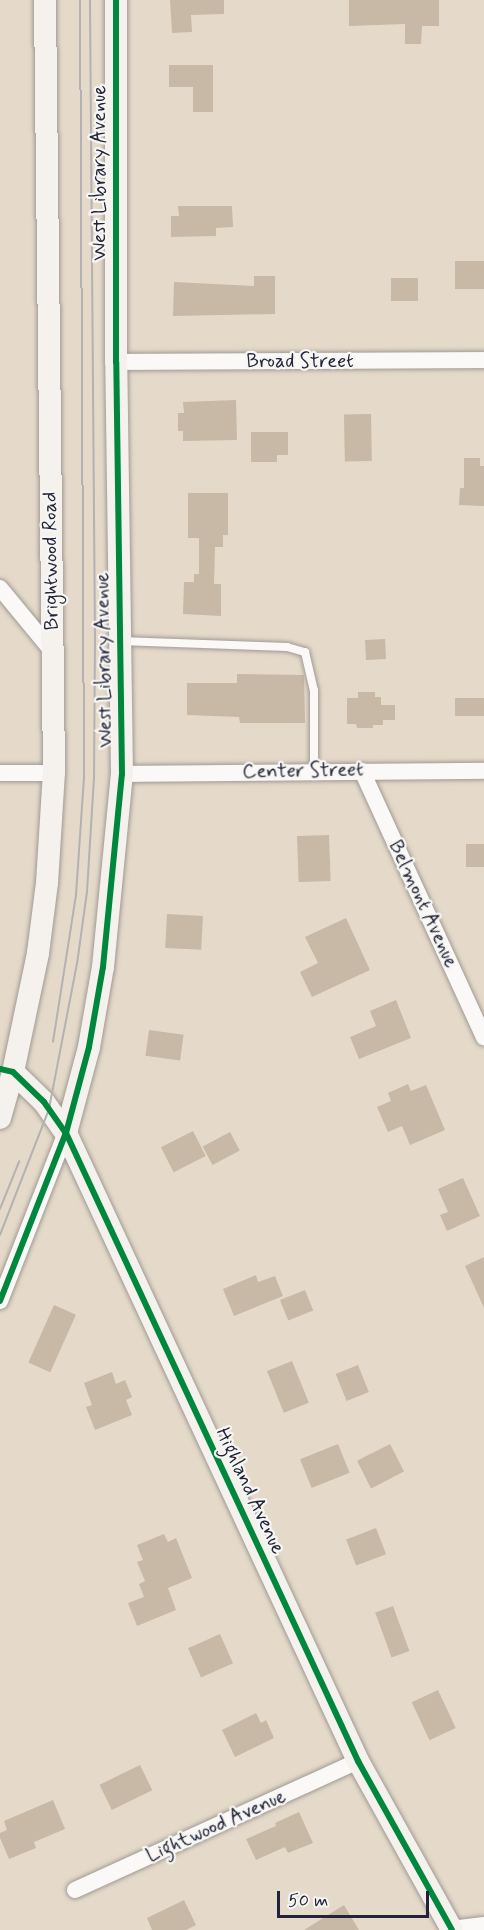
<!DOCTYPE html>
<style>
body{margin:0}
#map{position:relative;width:484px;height:1930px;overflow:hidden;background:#e5daca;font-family:Mynerve,sans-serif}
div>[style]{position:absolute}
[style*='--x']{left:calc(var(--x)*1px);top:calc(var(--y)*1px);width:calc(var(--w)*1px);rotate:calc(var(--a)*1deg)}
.building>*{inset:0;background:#c8b8a6;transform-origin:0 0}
.roads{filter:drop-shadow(0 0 2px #a09a94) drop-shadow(0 0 2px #a09a94)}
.lane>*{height:8px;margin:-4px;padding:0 4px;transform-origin:4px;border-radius:4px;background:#fbf9f7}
.street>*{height:16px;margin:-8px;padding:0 8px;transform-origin:8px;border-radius:8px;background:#fbf9f7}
.secondary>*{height:22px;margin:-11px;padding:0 11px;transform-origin:11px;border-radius:11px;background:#f5f1ec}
.tram>*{height:1.5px;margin:-0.75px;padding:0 0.75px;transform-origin:0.75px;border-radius:0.75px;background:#b3b1b2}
.cycleway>*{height:6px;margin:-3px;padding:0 3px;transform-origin:3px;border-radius:3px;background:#00873e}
span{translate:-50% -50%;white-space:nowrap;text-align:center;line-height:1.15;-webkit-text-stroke:4.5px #f6f6f2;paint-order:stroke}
.street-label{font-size:20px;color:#22223b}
.scale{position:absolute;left:277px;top:1891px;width:152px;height:27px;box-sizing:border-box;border:3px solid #22223b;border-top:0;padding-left:8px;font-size:18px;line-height:21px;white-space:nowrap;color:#22223b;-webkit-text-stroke:4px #f6f6f2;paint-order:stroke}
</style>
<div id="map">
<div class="building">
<div style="clip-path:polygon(170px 0,224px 0,224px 14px,191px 15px,192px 32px,172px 33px)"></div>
<div style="clip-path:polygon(349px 0,439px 0,439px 26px,422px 26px,421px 44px,405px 44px,405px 24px,349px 26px)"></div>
<div style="clip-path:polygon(169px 65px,213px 65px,213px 112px,193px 112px,193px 87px,169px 87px)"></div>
<div style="clip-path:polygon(178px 206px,232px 206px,233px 227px,216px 228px,216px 236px,171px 237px,171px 216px,179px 216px)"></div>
<div style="left:455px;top:261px;width:29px;height:28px"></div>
<div style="clip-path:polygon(254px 276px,275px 276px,275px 314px,173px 316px,174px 282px,254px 286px)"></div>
<div style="left:418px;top:278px;width:23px;height:27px;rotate:90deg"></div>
<div style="clip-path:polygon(236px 400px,237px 440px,183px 441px,183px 431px,178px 431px,178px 413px,184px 413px,183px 402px)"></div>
<div style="left:371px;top:414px;width:47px;height:27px;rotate:89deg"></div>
<div style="clip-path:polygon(251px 432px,288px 432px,288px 455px,277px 455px,277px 462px,251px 462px)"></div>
<div style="clip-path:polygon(464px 458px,480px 458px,480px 466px,484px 466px,484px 506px,459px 505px,460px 488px,464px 488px)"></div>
<div style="clip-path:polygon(188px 493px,228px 493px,228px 535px,223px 535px,223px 547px,215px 547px,214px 584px,221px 584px,221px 616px,183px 614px,184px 582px,194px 582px,194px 574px,199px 574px,199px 538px,188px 538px)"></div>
<div style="left:385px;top:639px;width:20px;height:20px;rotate:87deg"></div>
<div style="clip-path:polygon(237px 674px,304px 675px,305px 723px,240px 723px,239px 717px,187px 715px,187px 683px,237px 683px)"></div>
<div style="clip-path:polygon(358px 692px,375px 692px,375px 697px,381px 697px,381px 705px,395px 705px,395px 720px,383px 720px,383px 725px,373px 725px,373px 728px,357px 728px,356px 724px,347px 724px,347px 698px,358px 698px)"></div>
<div style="left:455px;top:698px;width:29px;height:18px"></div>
<div style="left:329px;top:835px;width:46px;height:32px;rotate:88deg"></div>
<div style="left:466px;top:844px;width:18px;height:23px"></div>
<div style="left:167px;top:914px;width:36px;height:34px;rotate:3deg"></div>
<div style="clip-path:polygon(346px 918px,370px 970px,312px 997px,300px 972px,318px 963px,305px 937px)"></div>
<div style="clip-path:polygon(396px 1000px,411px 1038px,359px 1059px,350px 1037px,376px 1026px,370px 1011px)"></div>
<div style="left:149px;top:1030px;width:35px;height:26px;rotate:8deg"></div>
<div style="clip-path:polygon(408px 1084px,411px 1091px,426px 1085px,445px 1130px,410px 1145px,402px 1126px,388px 1132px,377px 1107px,391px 1101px,388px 1093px)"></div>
<div style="left:193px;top:1131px;width:28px;height:36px;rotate:63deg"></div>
<div style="left:230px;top:1132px;width:21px;height:31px;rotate:62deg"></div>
<div style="clip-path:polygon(463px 1178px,480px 1216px,447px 1231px,440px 1215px,448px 1212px,438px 1189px)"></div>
<div style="clip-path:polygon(484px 1257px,484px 1308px,465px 1266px)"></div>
<div style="clip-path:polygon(256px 1275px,258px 1282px,275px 1276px,283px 1296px,234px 1316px,223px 1289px)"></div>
<div style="left:305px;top:1290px;width:22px;height:27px;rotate:68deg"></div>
<div style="left:54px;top:1305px;width:24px;height:63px;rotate:24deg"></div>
<div style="left:292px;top:1361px;width:45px;height:27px;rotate:68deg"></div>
<div style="left:358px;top:1365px;width:29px;height:24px;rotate:68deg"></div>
<div style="clip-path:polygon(112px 1372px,116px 1384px,125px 1380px,132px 1397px,126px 1400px,132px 1415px,95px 1430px,86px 1407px,92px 1405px,84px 1383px)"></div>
<div style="left:338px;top:1444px;width:31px;height:41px;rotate:68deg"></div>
<div style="left:390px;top:1444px;width:31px;height:37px;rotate:63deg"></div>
<div style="left:376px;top:1528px;width:28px;height:32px;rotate:69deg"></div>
<div style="clip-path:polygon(164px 1534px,168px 1542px,176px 1538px,192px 1578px,168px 1588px,176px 1610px,137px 1626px,128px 1603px,144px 1597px,139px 1584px,145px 1581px,137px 1562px,143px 1560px,137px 1545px)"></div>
<div style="left:393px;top:1606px;width:48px;height:19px;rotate:70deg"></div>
<div style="left:220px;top:1634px;width:32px;height:35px;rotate:66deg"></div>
<div style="left:438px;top:1690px;width:42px;height:29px;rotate:65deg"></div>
<div style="clip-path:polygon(256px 1713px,261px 1723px,266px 1720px,274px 1738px,235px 1757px,222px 1730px)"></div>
<div style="left:140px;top:1765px;width:28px;height:45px;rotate:64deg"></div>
<div style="clip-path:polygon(53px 1800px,65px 1829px,34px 1842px,36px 1848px,9px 1859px,0 1838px,0 1833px,7px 1830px,4px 1821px)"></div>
<div style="clip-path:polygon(299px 1812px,313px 1843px,288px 1853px,285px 1847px,256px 1860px,246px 1839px,276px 1826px,275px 1823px)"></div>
<div style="clip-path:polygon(184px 1900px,196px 1925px,186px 1930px,152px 1930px,147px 1918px)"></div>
<div style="clip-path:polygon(344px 1905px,359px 1930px,304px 1930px)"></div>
</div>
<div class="roads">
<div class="lane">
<div style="--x:120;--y:641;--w:167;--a:2.1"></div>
<div style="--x:287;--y:647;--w:19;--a:16"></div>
<div style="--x:305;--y:652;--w:39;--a:77"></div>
<div style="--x:314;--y:690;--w:81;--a:90"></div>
</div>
<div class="street">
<div style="--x:116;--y:362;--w:368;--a:-0.3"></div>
<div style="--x:0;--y:588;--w:82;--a:50.5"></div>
<div style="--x:362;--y:771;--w:293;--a:65.4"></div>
<div style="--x:0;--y:773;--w:54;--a:0"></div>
<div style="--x:122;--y:774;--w:362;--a:-0.5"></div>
<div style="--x:0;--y:1301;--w:180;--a:-68.6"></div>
<div style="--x:75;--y:1890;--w:311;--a:-24.5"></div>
<div style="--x:451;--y:1929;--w:33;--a:-7"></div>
</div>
<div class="secondary">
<div style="--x:13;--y:1072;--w:43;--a:44.1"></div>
<div style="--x:44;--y:1102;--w:38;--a:55"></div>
<div style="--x:66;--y:1133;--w:693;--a:65.06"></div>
<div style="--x:358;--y:1761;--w:193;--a:60.9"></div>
<div style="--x:0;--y:1118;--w:48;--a:-74.2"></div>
<div style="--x:13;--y:1072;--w:122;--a:-78.1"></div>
<div style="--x:38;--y:953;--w:71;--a:-82.7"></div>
<div style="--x:47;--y:883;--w:110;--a:-86.4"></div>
<div style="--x:54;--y:773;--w:773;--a:-90.67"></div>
<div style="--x:66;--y:1133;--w:89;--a:-75"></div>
<div style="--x:89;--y:1047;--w:81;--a:-80.1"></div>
<div style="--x:103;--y:967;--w:194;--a:-84.4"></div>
<div style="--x:122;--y:774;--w:412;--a:-90.8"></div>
<div style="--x:116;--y:362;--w:362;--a:-90"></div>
</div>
</div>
<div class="tram">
<div style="--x:53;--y:1042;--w:149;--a:-81.1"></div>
<div style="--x:76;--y:895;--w:116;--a:-86.1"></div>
<div style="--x:84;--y:779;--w:779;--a:-90.29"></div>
<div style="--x:0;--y:1209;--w:51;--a:-68"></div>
<div style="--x:0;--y:1235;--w:135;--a:-68.7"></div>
<div style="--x:49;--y:1109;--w:148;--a:-79.1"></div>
<div style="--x:77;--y:964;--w:73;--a:-82.1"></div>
<div style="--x:87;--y:892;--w:113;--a:-86.5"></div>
<div style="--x:94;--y:779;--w:138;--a:-89.6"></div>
<div style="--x:95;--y:641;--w:641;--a:-90.45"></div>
</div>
<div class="cycleway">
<div style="--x:0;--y:1069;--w:13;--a:13"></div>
<div style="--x:13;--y:1072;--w:43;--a:44.1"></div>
<div style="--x:44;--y:1102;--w:38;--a:55"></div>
<div style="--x:66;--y:1133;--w:693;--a:65.06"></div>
<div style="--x:358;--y:1761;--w:193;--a:60.9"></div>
<div style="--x:0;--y:1301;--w:180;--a:-68.6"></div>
<div style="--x:66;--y:1133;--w:89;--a:-75"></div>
<div style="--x:89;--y:1047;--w:81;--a:-80.1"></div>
<div style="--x:103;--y:967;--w:194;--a:-84.4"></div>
<div style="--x:122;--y:774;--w:412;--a:-90.8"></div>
<div style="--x:116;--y:362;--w:362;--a:-90"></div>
</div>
<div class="street-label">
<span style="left:99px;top:173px;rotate:-90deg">West Library Avenue</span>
<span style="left:300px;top:361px">Broad Street</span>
<span style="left:51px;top:561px;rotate:-91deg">Brightwood Road</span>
<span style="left:104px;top:660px;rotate:-91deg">West Library Avenue</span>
<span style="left:303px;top:771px;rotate:-1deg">Center Street</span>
<span style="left:423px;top:904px;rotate:65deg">Belmont Avenue</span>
<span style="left:250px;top:1491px;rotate:65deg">Highland Avenue</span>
<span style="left:216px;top:1826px;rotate:-24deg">Lightwood Avenue</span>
</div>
<div class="scale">50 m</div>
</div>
